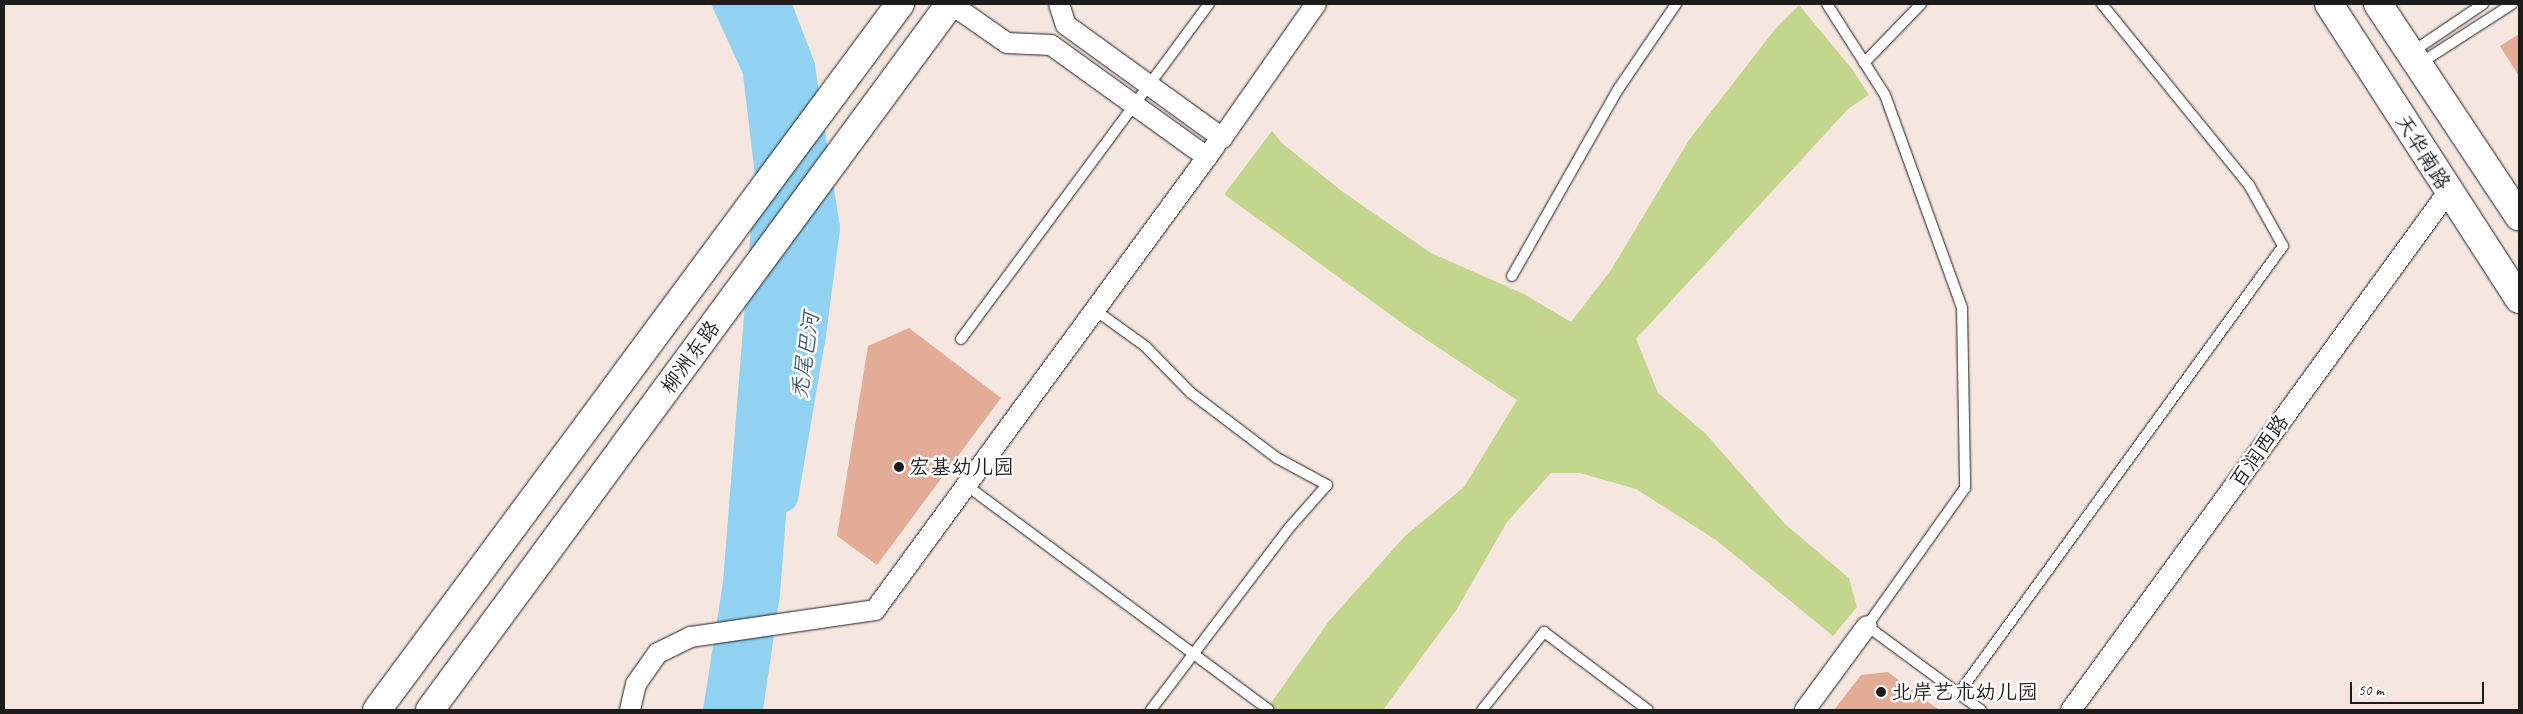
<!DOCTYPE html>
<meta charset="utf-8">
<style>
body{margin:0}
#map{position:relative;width:2523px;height:714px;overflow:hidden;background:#f6e6e0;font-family:Caveat,"LXGW WenKai TC",sans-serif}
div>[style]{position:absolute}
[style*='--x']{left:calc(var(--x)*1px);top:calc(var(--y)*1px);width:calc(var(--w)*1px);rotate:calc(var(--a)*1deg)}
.green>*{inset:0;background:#c2d78d}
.water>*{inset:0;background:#91d2f3}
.river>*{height:32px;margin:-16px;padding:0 16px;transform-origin:16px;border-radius:16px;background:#91d2f3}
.building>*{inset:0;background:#e2ac96}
.roads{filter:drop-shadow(0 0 1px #1c1c1c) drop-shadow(0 0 1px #1c1c1c)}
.service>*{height:10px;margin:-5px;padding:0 5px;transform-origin:5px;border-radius:5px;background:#fff}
.minor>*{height:20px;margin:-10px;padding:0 10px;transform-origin:10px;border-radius:10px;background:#fff}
.secondary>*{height:28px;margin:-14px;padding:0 14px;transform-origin:14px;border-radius:14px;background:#fff}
.dots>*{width:14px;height:14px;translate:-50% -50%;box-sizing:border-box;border:2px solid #fff;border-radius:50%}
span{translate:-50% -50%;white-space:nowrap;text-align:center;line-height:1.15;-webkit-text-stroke:5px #fff;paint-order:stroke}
.street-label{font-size:21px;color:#1c1c1c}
.poi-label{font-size:21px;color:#1c1c1c}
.left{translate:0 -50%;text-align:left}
.water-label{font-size:22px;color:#455c67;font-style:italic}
.frame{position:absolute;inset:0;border:5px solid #1c1c1c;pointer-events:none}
.scale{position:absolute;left:2350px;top:682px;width:134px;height:22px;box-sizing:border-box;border:2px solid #1c1c1c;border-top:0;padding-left:6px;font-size:15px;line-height:18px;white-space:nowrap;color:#1c1c1c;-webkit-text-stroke:4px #fff;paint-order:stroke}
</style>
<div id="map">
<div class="green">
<div style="clip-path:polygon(1799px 5px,1852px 69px,1869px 95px,1848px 109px,1636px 339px,1658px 393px,1705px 433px,1785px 524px,1849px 578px,1857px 607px,1833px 636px,1716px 540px,1636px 489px,1580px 473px,1551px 473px,1507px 522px,1457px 609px,1383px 710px,1266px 710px,1329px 621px,1405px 536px,1464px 487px,1517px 400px,1409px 328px,1225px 195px,1226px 192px,1272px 131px,1283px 144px,1343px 192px,1431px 253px,1524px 294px,1571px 322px,1611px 270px,1689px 140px,1776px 28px)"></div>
</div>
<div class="water">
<div style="clip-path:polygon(711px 4px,770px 4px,798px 68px,811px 183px,780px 595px,763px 710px,703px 710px,723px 582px,755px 176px,743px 74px)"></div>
</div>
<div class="river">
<div style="--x:775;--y:4;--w:67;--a:69.1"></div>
<div style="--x:799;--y:67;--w:163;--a:81.2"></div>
<div style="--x:824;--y:228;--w:107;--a:97.5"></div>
<div style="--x:810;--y:334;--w:165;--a:99.7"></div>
</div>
<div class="building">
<div style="clip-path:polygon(2519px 34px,2519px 76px,2500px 46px)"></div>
<div style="clip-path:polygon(909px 328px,1001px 398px,877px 565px,837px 536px,868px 346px)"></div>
<div style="clip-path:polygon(1888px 672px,1939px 710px,1834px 710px,1861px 675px)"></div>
</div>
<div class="roads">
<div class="service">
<div style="--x:1827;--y:4;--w:108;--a:57.5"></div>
<div style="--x:1885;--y:95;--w:226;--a:70.1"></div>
<div style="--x:1962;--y:308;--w:180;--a:89"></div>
<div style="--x:1965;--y:488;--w:169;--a:125.4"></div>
<div style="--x:1867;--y:626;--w:142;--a:36.4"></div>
<div style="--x:2412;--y:52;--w:86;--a:-34.1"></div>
<div style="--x:1864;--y:63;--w:82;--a:-46"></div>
<div style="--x:2419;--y:64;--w:111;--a:-32.8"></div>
<div style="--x:1512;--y:276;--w:216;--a:-60.4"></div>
<div style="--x:1619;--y:88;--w:102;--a:-55.8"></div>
<div style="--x:1095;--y:310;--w:62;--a:35.8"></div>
<div style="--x:1145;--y:346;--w:66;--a:45.6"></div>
<div style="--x:1191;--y:393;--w:108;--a:37.1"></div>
<div style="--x:1277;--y:458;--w:57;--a:28.4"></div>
<div style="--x:1327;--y:485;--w:57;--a:131.5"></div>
<div style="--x:1289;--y:528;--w:228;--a:127.2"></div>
<div style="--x:961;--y:339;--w:417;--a:-53.5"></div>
<div style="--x:966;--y:485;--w:377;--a:36.6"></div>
<div style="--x:1959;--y:693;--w:552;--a:-54.06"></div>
<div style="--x:2283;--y:246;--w:70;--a:-119.1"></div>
<div style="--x:2249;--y:185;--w:233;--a:-129.1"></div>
<div style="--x:1482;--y:710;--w:100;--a:-51.5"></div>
<div style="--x:1544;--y:632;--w:130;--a:36.9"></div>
</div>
<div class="minor">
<div style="--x:951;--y:4;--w:68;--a:34.9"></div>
<div style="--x:1007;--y:43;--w:44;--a:2.6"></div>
<div style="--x:1051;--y:45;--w:192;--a:35.7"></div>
<div style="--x:1207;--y:157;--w:14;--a:-54"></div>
<div style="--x:1059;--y:4;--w:22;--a:72"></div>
<div style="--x:1066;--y:25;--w:193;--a:35.9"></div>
<div style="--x:1222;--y:138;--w:164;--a:-55"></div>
<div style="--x:630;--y:710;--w:27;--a:-77"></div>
<div style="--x:636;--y:684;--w:38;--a:-55"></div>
<div style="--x:658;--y:653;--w:37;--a:-26"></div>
<div style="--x:691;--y:637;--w:186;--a:-8.3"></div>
<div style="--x:875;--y:610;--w:562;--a:-53.76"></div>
<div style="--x:1805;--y:710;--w:104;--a:-53.6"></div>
<div style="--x:2071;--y:710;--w:641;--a:-53.95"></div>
</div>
<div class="secondary">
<div style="--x:2329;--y:4;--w:351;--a:57.2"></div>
<div style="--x:2378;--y:4;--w:255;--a:56.4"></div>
<div style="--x:377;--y:710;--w:879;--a:-53.47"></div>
<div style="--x:430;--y:710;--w:877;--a:-53.63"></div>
</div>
</div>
<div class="dots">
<div style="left:899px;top:467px;background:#1c1c1c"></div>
<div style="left:1881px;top:692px;background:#1c1c1c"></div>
</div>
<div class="street-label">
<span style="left:2423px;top:152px;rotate:58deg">天华南路</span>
<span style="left:690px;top:357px;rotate:-54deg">柳洲东路</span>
<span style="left:2259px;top:451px;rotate:-54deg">百润西路</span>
</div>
<div class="poi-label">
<span class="left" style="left:909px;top:467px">宏基幼儿园</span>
<span class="left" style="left:1891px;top:692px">北岸艺术幼儿园</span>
</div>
<div class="water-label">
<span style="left:806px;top:356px;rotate:-82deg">秃尾巴河</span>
</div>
<div class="frame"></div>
<div class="scale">50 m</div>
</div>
